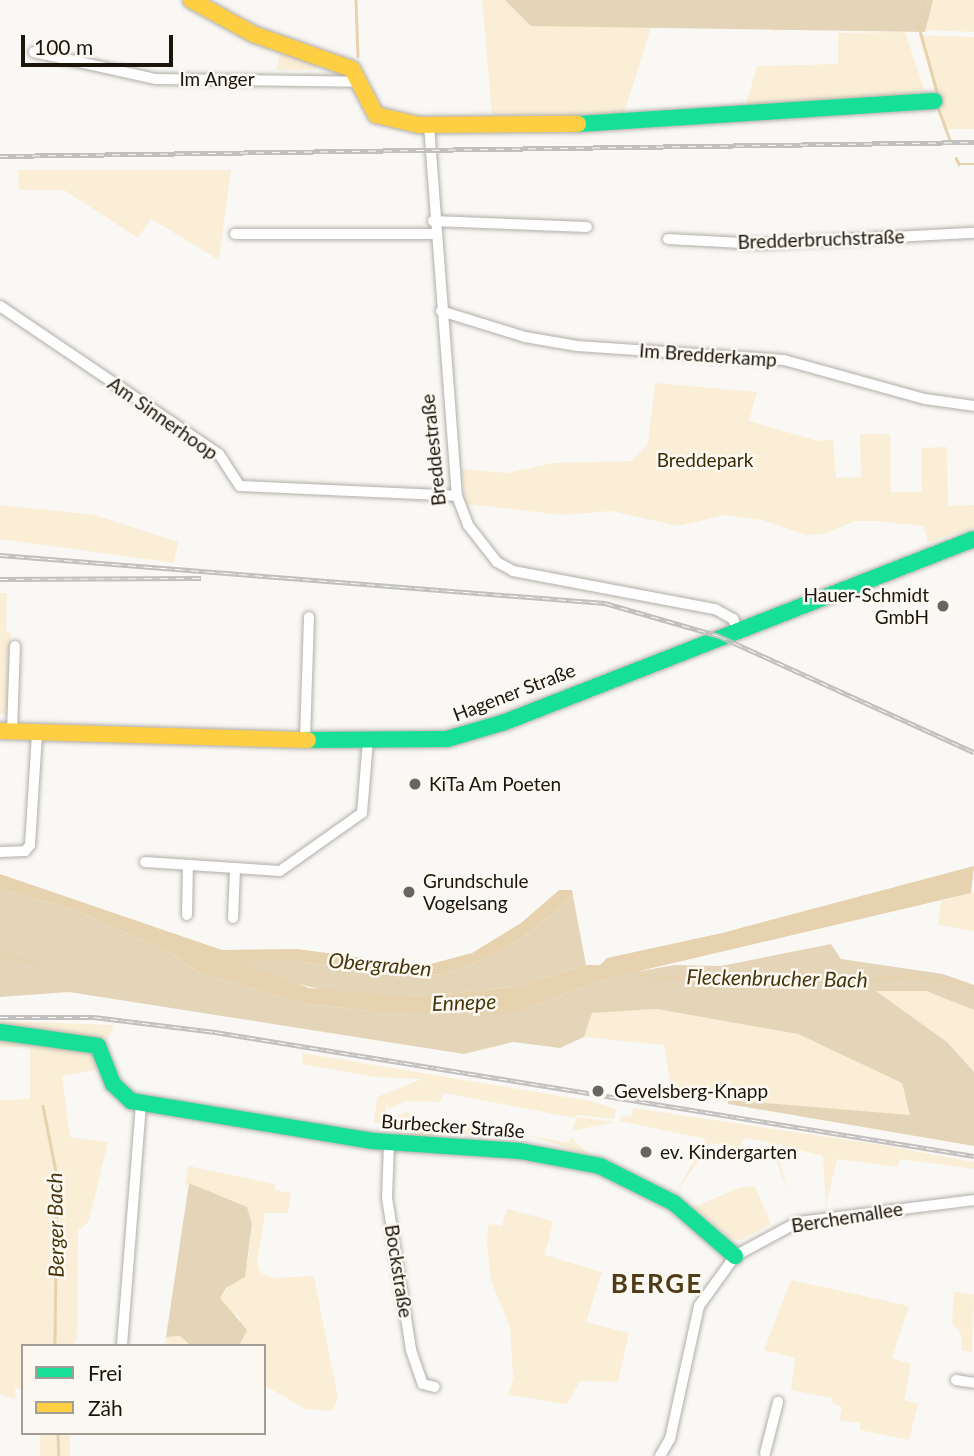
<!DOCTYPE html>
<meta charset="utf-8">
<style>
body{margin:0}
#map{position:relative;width:974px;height:1456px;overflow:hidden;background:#faf8f5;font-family:Lato,sans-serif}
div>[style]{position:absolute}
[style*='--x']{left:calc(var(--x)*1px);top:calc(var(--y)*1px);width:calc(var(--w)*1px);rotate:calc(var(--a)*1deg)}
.green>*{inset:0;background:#faeed6;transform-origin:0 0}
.forest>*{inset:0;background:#e5d5b8}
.water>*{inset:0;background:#e6d2ae}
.stream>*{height:2.5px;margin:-1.25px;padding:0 1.25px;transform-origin:1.25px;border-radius:1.25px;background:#e6d2ae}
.roads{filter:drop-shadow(0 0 2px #b2aea8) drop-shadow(0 0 2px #b2aea8)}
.street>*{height:10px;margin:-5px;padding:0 5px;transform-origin:5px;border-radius:5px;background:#fefefe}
.fast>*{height:16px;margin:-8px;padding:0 8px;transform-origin:8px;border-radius:8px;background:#16e098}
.slow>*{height:16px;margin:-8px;padding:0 8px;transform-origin:8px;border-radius:8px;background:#ffcf43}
.rail>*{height:5px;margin-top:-2.5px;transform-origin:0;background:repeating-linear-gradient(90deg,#fcf9f3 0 8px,#c1c0bf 0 16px);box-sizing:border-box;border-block:2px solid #c1c0bf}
.dots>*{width:19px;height:19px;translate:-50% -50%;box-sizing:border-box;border:4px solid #fcf9f3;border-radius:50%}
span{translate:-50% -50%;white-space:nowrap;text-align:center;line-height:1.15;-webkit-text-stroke:5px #fcf9f3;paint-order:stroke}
.street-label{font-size:19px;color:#1b150b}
.park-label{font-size:19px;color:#3c2a00}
.poi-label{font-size:19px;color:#1b150b}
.right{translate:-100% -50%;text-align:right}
.left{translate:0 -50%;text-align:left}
.water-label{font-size:21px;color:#47350b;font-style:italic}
.district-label{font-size:26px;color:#4f3c16;font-weight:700;letter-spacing:2px}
.legend{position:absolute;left:21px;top:1344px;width:245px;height:91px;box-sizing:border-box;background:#fcf9f3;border:2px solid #a29e96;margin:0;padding:9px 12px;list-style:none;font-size:21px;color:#1b150b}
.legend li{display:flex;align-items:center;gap:14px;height:35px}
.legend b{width:35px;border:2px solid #a29e96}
.scale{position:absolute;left:21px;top:35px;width:152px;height:32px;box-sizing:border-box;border:4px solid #1b150b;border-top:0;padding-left:9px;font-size:21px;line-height:24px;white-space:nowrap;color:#1b150b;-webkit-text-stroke:5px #fcf9f3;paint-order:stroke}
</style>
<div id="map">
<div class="green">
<div style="clip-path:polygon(482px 0,974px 0,974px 32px,925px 30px,925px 20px,772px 31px,771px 7px,653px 21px,623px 117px,492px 115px)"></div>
<div style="clip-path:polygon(905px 32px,927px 98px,745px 108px,757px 66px,838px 64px,838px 33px)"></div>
<div style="clip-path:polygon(919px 35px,974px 37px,974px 129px,942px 129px,942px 99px,935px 92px)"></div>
<div style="clip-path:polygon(280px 51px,316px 64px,316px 70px,277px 70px)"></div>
<div style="clip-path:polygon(18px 170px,231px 170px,219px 260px,151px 219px,138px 238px,64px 190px,19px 190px)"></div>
<div style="clip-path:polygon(655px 383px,757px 392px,749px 421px,818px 441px,833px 439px,836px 478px,861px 477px,860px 434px,890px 434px,891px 492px,922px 492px,921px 448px,947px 447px,948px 506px,974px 505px,974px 527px,928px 543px,923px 526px,875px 521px,855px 521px,824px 534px,807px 535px,762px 520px,724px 515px,678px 526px,611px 511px,563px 515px,466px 504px,462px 469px,507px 473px,554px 463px,631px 461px,648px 444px)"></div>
<div style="clip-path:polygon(0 505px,95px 515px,178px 542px,174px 563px,0 539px)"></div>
<div style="clip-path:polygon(0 593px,7px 593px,6px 632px,11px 633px,8px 714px,0 714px)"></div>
<div style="clip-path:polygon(974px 892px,974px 931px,938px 925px,941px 901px)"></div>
<div style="clip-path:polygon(875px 990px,926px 991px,974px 1010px,974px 1072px,947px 1042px)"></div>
<div style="clip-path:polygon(655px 1009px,798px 1034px,902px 1083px,910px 1116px,729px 1100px,671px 1089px,664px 1045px,584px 1037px,592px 1013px)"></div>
<div style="clip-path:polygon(1px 1021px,114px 1025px,95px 1070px,62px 1076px,70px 1137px,108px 1142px,89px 1221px,78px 1231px,77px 1337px,73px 1346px,23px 1346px,23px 1390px,15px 1388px,16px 1400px,0 1394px,0 1100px,30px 1099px,30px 1047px,0 1047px)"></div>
<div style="clip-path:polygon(303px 1053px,591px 1101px,616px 1109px,614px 1119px,576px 1115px,575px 1118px,444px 1093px,440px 1102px,405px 1101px,390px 1109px,386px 1106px,384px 1123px,374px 1123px,377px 1097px,422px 1079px,374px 1077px,302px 1064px)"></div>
<div style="clip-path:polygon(633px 1108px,882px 1145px,974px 1162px,974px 1169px,900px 1159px,898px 1167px,837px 1159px,826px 1207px,823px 1156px,775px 1144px,789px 1194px,769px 1142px,744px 1138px,740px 1147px,711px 1143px,675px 1194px,706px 1139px,620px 1121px,621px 1116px,631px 1117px)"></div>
<div style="clip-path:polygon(407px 1112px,419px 1118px,426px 1127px,393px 1124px,399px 1114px)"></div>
<div style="clip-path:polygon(577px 1117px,614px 1122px,572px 1131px)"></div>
<div style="clip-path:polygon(441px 1119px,523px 1134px,521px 1138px,454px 1133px,437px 1122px)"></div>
<div style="clip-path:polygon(393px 1129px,430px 1131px,439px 1140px,396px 1135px)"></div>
<div style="clip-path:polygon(527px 1135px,569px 1143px,571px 1137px,589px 1155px)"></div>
<div style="clip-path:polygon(188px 1166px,275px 1184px,275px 1190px,291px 1193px,288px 1213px,265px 1213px,257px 1262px,260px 1272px,273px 1278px,314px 1276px,338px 1399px,332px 1411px,305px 1409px,264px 1385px,264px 1346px,239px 1346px,240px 1317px,226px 1311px,220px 1298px,248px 1261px,252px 1224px,247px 1207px,189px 1184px,185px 1186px)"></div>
<div style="clip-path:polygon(755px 1186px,771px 1224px,741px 1240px,732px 1239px,694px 1207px,741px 1187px)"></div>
<div style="clip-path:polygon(507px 1209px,553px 1221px,545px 1255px,602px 1272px,586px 1322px,629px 1333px,618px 1382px,580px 1381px,567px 1404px,508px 1395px,513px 1378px,510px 1328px,491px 1280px,487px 1246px,488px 1224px,502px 1226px)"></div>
<div style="clip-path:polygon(791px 1280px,909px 1306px,892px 1358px,911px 1364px,904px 1400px,918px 1404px,909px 1440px,860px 1430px,860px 1423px,839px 1421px,842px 1407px,833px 1404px,832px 1398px,791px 1390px,795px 1358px,764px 1350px)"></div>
<div style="clip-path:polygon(954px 1291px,974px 1295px,972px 1352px,962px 1350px,961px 1334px,952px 1323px)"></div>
<div style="clip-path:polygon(180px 1336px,191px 1346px,165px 1346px,166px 1337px)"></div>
<div style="left:40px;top:1433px;width:30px;height:23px"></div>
</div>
<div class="forest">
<div style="clip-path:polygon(505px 0,933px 0,925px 32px,531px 26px)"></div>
<div style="clip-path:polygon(0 888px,78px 911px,174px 955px,198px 972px,301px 1003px,373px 1011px,518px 1012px,589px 984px,635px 972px,675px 965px,721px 966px,831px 944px,841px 959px,943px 974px,974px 985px,974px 1010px,926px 991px,876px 991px,947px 1042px,974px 1072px,974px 1146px,728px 1104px,728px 1100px,910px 1115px,902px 1083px,798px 1034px,656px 1009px,592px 1013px,584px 1037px,560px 1048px,513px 1042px,464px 1054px,69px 992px,0 997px)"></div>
<div style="clip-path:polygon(573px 896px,586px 965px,515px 987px,417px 997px,328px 991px,281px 980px,235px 961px,295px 961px,397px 976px,445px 974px,491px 956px,530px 932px)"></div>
<div style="clip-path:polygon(189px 1183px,247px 1207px,252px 1224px,245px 1277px,226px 1288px,220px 1298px,247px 1330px,239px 1346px,191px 1346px,180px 1336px,166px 1337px)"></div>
</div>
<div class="water">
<div style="clip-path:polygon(974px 866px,971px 893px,635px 972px,589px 984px,518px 1012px,499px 1014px,373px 1011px,301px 1003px,198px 972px,174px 955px,78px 911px,0 888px,0 874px,222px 950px,297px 949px,423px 966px,472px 953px,521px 923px,559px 890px,572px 890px,573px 896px,530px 932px,491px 956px,445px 974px,397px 976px,295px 961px,236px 961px,309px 988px,417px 997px,515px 987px,586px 965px,600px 965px,607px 958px,722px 933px)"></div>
</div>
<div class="stream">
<div style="--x:356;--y:0;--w:56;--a:88"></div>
<div style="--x:921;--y:16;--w:13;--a:-77"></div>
<div style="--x:919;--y:27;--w:66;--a:74.3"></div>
<div style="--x:938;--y:107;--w:35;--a:70"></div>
<div style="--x:956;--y:158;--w:7;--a:63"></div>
<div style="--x:959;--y:164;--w:15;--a:0"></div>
<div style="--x:0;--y:953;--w:40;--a:16"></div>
<div style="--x:634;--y:971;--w:20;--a:24"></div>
<div style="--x:652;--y:979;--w:54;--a:-5.3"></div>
<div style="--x:706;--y:974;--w:127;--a:0.5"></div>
<div style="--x:833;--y:975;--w:31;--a:11"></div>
<div style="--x:863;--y:981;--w:46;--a:-7.4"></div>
<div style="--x:909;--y:975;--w:52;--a:7.7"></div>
<div style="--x:961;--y:982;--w:15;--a:32"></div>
<div style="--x:43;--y:1106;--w:72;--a:78.8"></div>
<div style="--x:57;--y:1177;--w:169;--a:90.7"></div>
<div style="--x:58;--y:1433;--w:23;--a:88"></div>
</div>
<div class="roads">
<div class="street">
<div style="--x:34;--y:52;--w:125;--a:12.5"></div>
<div style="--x:156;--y:79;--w:205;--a:0.8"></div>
<div style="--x:429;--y:125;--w:372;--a:85.7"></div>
<div style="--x:457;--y:496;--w:31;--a:69"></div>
<div style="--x:468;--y:525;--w:47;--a:51.9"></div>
<div style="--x:497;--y:562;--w:18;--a:29"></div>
<div style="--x:513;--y:571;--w:206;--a:10.7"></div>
<div style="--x:715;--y:609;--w:21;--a:29"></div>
<div style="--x:733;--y:619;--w:11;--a:68"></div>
<div style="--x:433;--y:221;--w:154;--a:2.2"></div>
<div style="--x:235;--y:234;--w:200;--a:0"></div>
<div style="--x:668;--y:239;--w:93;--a:3.1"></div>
<div style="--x:761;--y:244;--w:213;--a:-3"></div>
<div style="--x:0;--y:306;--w:264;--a:34.1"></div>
<div style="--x:219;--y:454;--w:38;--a:57"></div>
<div style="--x:240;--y:486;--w:217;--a:2.6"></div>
<div style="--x:441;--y:311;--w:88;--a:17.2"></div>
<div style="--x:525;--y:337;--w:53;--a:9.8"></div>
<div style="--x:577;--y:346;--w:207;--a:3.9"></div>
<div style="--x:784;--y:360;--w:146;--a:15.5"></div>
<div style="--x:925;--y:399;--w:49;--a:8.1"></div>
<div style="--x:12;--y:731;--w:85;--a:-88"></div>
<div style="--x:305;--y:738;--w:121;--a:-88.1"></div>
<div style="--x:0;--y:852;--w:25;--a:-2"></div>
<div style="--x:25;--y:851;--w:8;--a:-50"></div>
<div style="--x:30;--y:845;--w:112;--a:-86.4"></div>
<div style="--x:145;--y:862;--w:135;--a:3.8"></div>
<div style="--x:280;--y:871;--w:100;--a:-35.3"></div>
<div style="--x:362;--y:813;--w:73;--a:-85.3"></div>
<div style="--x:187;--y:915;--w:50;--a:-88.9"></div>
<div style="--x:233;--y:918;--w:48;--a:-87.6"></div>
<div style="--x:389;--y:1143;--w:55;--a:92.1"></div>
<div style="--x:387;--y:1198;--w:154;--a:81"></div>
<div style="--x:411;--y:1350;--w:36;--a:71"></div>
<div style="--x:423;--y:1384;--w:12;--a:14"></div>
<div style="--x:122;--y:1345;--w:243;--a:-85.5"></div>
<div style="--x:956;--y:1380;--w:18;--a:9"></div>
<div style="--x:765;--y:1453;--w:53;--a:-75.7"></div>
<div style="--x:660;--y:1456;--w:20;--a:-60"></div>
<div style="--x:670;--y:1439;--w:136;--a:-77.7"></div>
<div style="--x:699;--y:1306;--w:62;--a:-54.2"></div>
<div style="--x:735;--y:1256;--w:72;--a:-28.4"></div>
<div style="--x:798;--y:1222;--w:177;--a:-7.1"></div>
</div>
<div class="fast">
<div style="--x:578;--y:124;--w:357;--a:-3.7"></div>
<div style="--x:308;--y:740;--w:139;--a:-0.4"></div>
<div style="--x:447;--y:739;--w:60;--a:-16.3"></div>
<div style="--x:505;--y:722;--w:503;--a:-21.32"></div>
<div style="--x:0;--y:1032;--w:99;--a:8.1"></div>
<div style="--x:98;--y:1046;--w:41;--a:68.5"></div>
<div style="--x:113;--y:1084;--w:25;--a:43"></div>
<div style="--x:131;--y:1101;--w:245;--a:9.4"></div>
<div style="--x:373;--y:1141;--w:147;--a:3.9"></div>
<div style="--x:520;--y:1151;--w:81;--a:10.6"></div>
<div style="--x:600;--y:1166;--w:83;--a:26.6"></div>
<div style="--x:674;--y:1203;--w:81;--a:41"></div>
</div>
<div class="slow">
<div style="--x:191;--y:0;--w:71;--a:28.7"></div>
<div style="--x:253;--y:34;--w:105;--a:19.5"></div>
<div style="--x:352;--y:69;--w:52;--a:62.4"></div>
<div style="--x:376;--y:115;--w:44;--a:13.1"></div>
<div style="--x:419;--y:125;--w:159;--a:-0.4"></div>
<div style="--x:0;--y:731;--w:308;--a:1.7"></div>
</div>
</div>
<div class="rail">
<div style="--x:0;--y:156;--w:974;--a:-0.82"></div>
<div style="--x:0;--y:555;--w:607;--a:4.54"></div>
<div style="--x:605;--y:603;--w:119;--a:16.1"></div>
<div style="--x:719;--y:636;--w:280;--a:24.5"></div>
<div style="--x:0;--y:579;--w:201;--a:-0.3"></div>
<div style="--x:0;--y:1017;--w:94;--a:0"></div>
<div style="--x:94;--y:1017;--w:122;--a:7.1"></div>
<div style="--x:215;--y:1032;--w:769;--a:9.28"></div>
</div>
<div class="dots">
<div style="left:943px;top:606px;background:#69645d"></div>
<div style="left:415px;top:784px;background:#69645d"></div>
<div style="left:409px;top:892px;background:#69645d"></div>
<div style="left:598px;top:1091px;background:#69645d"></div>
<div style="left:646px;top:1152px;background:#69645d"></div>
</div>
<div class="street-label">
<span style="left:217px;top:79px">Im Anger</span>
<span style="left:821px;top:239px;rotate:-2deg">Bredderbruchstraße</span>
<span style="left:708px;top:355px;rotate:4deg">Im Bredderkamp</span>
<span style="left:163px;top:418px;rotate:35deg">Am Sinnerhoop</span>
<span style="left:433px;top:450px;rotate:-96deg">Breddestraße</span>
<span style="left:514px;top:692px;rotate:-21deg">Hagener Straße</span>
<span style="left:453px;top:1126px;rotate:4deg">Burbecker Straße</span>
<span style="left:847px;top:1217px;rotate:-9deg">Berchemallee</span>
<span style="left:399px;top:1271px;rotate:81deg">Bockstraße</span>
</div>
<div class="park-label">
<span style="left:705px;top:460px">Breddepark</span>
</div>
<div class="poi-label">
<span class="right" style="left:929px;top:606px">Hauer-Schmidt<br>GmbH</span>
<span class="left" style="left:429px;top:784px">KiTa Am Poeten</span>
<span class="left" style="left:423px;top:892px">Grundschule<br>Vogelsang</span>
<span class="left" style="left:614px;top:1091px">Gevelsberg-Knapp</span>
<span class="left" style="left:660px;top:1152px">ev. Kindergarten</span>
</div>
<div class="water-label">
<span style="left:380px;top:964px;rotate:5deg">Obergraben</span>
<span style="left:777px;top:978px;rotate:1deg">Fleckenbrucher Bach</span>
<span style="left:464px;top:1002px;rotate:-2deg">Ennepe</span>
<span style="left:55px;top:1225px;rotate:-91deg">Berger Bach</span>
</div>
<div class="district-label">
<span style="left:657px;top:1284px">BERGE</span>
</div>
<ul class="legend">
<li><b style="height:9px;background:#16e098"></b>Frei</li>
<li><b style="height:9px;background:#ffcf43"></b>Zäh</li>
</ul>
<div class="scale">100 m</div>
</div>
